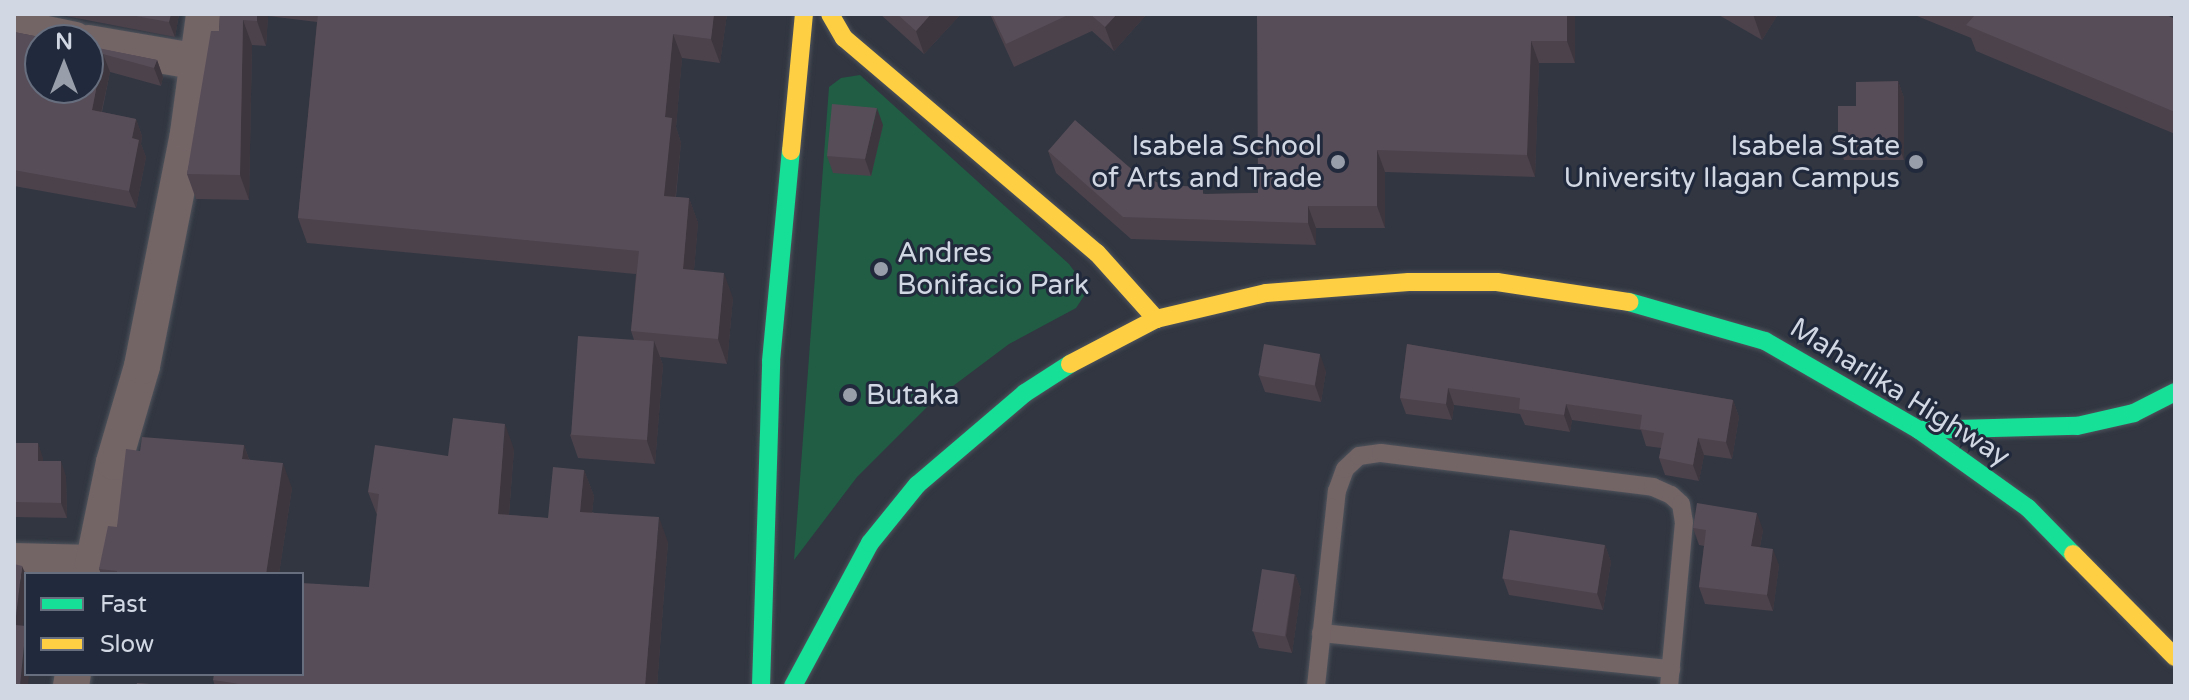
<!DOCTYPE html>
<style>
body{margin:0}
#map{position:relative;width:2189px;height:700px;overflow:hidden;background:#313640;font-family:"Varela Round",sans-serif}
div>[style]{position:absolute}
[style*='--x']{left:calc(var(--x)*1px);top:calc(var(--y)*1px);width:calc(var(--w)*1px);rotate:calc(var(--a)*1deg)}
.green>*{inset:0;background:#215d44}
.roads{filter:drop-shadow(0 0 2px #4f545c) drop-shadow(0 0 2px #4f545c)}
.lane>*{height:18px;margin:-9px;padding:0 9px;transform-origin:9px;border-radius:9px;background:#736466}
.street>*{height:36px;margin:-18px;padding:0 18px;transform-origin:18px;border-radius:18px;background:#736466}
.fast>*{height:18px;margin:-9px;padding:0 9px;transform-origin:9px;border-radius:9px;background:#16e098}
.slow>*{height:18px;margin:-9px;padding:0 9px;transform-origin:9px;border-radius:9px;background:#ffcf43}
.wall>*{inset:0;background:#4b424c}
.shaded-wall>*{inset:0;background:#3d363e}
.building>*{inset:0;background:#574d58;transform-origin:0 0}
.dots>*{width:22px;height:22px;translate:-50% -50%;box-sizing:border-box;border:4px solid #212a3c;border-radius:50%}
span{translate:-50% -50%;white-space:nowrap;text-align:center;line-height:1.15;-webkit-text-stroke:6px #212a3c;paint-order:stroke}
.poi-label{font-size:28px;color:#d1d7e3}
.right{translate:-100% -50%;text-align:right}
.left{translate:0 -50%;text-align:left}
.street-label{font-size:28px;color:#d1d7e3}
.frame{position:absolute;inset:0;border:16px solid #d1d7e3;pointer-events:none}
.legend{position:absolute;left:24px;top:572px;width:280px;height:104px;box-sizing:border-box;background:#212a3c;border:2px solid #676f7f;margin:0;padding:10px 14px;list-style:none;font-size:24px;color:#d1d7e3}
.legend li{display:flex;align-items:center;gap:16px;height:40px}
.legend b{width:40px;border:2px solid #676f7f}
.north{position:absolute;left:24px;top:24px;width:80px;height:80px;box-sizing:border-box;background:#212a3c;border:2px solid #676f7f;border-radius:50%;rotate:0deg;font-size:22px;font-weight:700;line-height:32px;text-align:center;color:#d1d7e3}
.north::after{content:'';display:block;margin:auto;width:28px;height:36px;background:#999faa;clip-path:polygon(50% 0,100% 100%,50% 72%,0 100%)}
</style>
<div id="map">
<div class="green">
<div style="clip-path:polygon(860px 75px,1069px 264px,1088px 290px,1076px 308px,1009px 344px,933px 401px,857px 477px,794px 560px,829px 87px,841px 78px)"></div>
</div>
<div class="roads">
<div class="lane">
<div style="--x:1321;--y:633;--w:352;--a:5.9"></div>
<div style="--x:1316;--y:686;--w:196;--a:-83.9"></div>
<div style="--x:1337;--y:491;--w:23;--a:-70"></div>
<div style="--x:1345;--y:469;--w:19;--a:-43"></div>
<div style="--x:1359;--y:456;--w:22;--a:-8"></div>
<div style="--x:1381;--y:453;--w:274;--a:7.1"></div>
<div style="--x:1653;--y:487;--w:20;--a:24"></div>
<div style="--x:1671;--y:495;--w:13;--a:42"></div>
<div style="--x:1681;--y:504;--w:18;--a:81"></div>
<div style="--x:1684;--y:522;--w:165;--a:95.2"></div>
</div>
<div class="street">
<div style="--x:14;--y:27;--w:62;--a:12"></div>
<div style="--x:88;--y:43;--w:113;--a:9.7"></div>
<div style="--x:14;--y:561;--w:79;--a:1.5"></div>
<div style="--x:91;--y:574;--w:114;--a:-78.4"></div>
<div style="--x:114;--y:462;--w:100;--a:-73.7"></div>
<div style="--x:142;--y:366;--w:237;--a:-78.8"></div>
<div style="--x:188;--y:133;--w:120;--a:-82.3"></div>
<div style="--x:71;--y:686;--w:12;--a:-81"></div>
</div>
<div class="fast">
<div style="--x:1629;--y:302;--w:141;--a:16"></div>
<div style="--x:1765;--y:341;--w:178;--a:30"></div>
<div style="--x:1919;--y:430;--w:134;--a:35.6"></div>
<div style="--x:2028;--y:508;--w:64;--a:45.6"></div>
<div style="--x:1919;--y:430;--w:158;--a:-1.5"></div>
<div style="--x:2077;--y:426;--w:58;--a:-12.8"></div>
<div style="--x:2134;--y:413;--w:46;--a:-27.1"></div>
<div style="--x:761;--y:686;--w:325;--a:-88.2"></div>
<div style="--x:771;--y:361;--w:211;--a:-84.6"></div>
<div style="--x:793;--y:686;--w:162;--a:-61.7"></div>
<div style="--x:870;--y:543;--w:75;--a:-51"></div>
<div style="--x:917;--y:485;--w:142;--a:-40.4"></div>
<div style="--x:1025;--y:393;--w:54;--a:-32.8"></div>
</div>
<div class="slow">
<div style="--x:830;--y:14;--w:28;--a:60"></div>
<div style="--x:844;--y:38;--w:332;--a:40.4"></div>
<div style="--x:1097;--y:253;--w:89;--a:48.2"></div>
<div style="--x:791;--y:151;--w:138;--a:-84.6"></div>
<div style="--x:1070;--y:364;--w:97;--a:-27.6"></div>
<div style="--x:1156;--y:319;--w:113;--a:-13.3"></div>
<div style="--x:1266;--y:293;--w:143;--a:-4.4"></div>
<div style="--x:1409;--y:282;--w:88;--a:0"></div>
<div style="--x:1497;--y:282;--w:134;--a:8.6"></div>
<div style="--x:2073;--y:554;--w:145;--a:45.3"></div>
</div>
</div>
<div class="wall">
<div style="clip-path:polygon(55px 14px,179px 14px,175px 37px)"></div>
<div style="clip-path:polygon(220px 14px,727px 14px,720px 63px,682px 58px,676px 127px,681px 143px,676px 197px,689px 198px,698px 223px,694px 270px,733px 298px,727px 364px,660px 357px,663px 365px,655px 464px,578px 458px,570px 435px,634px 340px,631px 331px,636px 274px,307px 243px,298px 218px,317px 22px,268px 16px,266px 46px,252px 45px,249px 200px,196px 199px,187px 174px,219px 31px)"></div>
<div style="clip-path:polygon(880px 14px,961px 14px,924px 54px)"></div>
<div style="clip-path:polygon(990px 14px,1147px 14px,1114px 51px,1092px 31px,1014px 67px)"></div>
<div style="clip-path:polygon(1575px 14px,1575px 63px,1539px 63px,1535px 177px,1385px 172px,1385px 228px,1316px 228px,1316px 245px,1131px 239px,1056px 173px,1048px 151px,1136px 173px,1163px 185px,1206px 194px,1258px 193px)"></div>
<div style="clip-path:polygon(1717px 14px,1778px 14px,1762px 40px)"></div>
<div style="clip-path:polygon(1912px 14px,2164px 14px,2175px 19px,2175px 134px,1976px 51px,1971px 38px)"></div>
<div style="clip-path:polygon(14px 32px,157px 60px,163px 77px,161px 86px,110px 72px,102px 112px,136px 119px,142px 136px,141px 144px,146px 157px,136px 208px,14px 186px)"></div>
<div style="clip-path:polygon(1898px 81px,1904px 98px,1904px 160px,1844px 160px,1838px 143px,1856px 106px)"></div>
<div style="clip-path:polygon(883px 125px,871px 176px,833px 173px,827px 156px)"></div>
<div style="clip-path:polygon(1407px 344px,1733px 400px,1739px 417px,1732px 459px,1704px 455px,1699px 481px,1665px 475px,1659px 458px,1661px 448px,1646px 446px,1641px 430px,1572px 420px,1570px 432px,1525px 425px,1520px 414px,1454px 405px,1452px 420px,1406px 414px,1400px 398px)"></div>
<div style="clip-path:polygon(1326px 371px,1321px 402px,1265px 392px,1259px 376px)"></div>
<div style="clip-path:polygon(14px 443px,38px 443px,43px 461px,66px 476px,67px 518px,14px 517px)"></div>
<div style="clip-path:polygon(244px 445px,249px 459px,292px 488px,279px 574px,101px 574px,99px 569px,117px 527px,140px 451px)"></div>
<div style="clip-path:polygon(514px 449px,509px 515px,548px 518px,584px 470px,594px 496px,592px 512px,668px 542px,657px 686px,215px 686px,213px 680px,369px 587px,377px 515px,368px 492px,448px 456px)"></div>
<div style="clip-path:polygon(1693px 528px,1763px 530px,1760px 547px,1779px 565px,1773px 611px,1705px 604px,1699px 587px,1704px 546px,1699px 545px)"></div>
<div style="clip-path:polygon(1605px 545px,1611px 562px,1603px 610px,1509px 595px,1503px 578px)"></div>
<div style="clip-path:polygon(1295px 574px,1301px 590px,1292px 653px,1259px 648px,1253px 631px)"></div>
</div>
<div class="shaded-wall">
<div style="clip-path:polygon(171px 14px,179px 14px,175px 37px,169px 22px)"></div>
<div style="clip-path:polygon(257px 14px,268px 14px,268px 16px,266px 46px,257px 21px)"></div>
<div style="clip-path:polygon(714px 14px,727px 14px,720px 63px,711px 39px)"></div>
<div style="clip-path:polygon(931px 14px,961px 14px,924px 54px,916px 31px)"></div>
<div style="clip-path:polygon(1117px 14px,1147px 14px,1114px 51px,1105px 27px)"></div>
<div style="clip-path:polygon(1567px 14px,1575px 14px,1575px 63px,1567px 41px)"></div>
<div style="clip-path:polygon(1753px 14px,1778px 14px,1762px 40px)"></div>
<div style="clip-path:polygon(243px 20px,252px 45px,249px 200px,240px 175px)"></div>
<div style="clip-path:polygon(673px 34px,682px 58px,676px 127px,681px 143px,673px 220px,664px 196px,665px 117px)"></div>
<div style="clip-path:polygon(1531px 41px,1539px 63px,1535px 177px,1527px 155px)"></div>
<div style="clip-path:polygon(103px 54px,110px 72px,98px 127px,92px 110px)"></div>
<div style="clip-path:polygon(157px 60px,163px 77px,161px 86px,154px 68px)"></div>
<div style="clip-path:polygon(1898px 81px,1904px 98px,1904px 160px,1898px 143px)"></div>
<div style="clip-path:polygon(877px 108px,883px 125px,871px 176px,865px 159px)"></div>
<div style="clip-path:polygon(136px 119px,142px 136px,141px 144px,146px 157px,136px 208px,129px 191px,132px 138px)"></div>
<div style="clip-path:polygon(1377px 150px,1385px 172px,1385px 228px,1377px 206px)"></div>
<div style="clip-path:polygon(689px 198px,698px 223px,692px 294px,683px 269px)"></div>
<div style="clip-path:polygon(1308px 206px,1316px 228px,1316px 245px,1308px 223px)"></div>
<div style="clip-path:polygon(724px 273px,733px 298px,727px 364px,718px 339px)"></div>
<div style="clip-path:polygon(654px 341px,663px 365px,655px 464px,647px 441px)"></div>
<div style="clip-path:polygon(1320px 354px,1326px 371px,1321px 402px,1315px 385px)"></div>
<div style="clip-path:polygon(1448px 388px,1454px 405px,1452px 420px,1446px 404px)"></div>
<div style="clip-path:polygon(1733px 400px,1739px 417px,1732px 459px,1726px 442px)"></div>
<div style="clip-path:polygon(1566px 404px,1572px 420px,1570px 432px,1564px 415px)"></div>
<div style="clip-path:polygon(505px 424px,514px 449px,507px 539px,498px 514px)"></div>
<div style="clip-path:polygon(1698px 438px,1704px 455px,1699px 481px,1693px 465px)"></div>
<div style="clip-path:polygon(38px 443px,43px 458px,43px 476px,38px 461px)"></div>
<div style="clip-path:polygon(244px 445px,253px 471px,242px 459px)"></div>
<div style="clip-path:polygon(61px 461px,66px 476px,67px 518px,61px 503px)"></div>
<div style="clip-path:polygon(283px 463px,292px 488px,279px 574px,266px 574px)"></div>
<div style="clip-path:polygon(584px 470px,594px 496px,589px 537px,580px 512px)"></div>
<div style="clip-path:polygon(1757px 513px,1763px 530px,1757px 563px,1751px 546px)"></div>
<div style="clip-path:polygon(659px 517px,668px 542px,657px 686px,645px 686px)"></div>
<div style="clip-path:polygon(1605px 545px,1611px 562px,1603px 610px,1597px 593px)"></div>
<div style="clip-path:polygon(1773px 549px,1779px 565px,1773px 611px,1767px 595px)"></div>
<div style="clip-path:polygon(22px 566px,26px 575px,26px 603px,21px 642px,15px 625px)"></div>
<div style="clip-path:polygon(1295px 574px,1301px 590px,1292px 653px,1286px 636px)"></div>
<div style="clip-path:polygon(26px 630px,26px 674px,29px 674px,28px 686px,20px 686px)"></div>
</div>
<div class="building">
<div style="clip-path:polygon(125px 14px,171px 14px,169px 22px)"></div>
<div style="clip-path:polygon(220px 14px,257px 14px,257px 21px,243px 20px,240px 175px,187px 174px,211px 31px,219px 31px)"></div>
<div style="clip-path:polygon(318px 14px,714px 14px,711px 39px,673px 34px,665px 117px,672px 118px,664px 196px,689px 198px,683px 269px,724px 273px,718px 339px,631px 331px,639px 251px,298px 218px)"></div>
<div style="clip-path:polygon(897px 14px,931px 14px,916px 31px)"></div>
<div style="clip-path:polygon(992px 14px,1070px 14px,1006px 44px)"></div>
<div style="clip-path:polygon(1090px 14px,1117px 14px,1105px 27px)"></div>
<div style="clip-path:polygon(1257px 14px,1567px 14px,1567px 41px,1531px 41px,1527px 155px,1377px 150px,1377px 206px,1308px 206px,1308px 223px,1123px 217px,1048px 151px,1075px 120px,1136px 173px,1163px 185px,1203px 187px,1203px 194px,1258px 193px)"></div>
<div style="clip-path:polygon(1968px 14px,2164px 14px,2175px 19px,2175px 112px,1966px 25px,1974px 16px)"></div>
<div style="clip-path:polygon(14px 32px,55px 40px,40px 40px,40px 88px,88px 88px,88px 46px,157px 60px,154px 68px,103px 54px,92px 110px,136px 119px,132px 138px,139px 140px,129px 191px,14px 170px)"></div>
<div style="clip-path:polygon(1898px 81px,1898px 143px,1838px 143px,1838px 106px,1856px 106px,1856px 82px)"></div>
<div style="clip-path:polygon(832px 104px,877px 108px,865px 159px,827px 156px)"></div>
<div style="left:578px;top:336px;width:76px;height:99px;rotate:4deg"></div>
<div style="left:1264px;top:344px;width:57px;height:32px;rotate:10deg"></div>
<div style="clip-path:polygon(1407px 344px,1733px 400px,1726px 442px,1698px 438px,1693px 465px,1659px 458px,1664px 433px,1640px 429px,1642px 415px,1566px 404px,1564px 415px,1519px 409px,1520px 398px,1448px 388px,1446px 404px,1400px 398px)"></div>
<div style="clip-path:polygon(453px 418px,505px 424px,498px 514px,548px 518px,553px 467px,584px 470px,580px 512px,659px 517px,645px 686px,253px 686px,213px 680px,214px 674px,302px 674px,302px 583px,369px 587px,379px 494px,368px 492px,375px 445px,448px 456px)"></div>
<div style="clip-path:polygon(142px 437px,244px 445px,242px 459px,283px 463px,266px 574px,117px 574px,117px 571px,99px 569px,108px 526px,117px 527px,126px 449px,140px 451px)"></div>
<div style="clip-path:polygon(14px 443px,38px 443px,38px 461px,61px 461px,61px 503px,14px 502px)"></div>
<div style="clip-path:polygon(1697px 503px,1757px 513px,1751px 546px,1773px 549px,1767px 595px,1699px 587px,1706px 530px,1693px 528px)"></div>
<div style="left:1510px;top:530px;width:96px;height:49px;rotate:9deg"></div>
<div style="clip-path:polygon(14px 564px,22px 566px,15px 625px,26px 626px,20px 686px,14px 686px)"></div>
<div style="left:1262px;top:569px;width:33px;height:63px;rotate:9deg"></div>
<div style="clip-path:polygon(137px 683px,178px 686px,136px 686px)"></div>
</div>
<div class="dots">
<div style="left:1338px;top:162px;background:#999faa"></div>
<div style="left:1916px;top:162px;background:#999faa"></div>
<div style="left:881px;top:269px;background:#999faa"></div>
<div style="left:850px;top:395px;background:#999faa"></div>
</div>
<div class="poi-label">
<span class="right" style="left:1322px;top:162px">Isabela School<br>of Arts and Trade</span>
<span class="right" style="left:1900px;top:162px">Isabela State<br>University Ilagan Campus</span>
<span class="left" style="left:897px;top:269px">Andres<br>Bonifacio Park</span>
<span class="left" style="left:866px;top:395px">Butaka</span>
</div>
<div class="street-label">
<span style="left:1900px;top:392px;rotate:32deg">Maharlika Highway</span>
</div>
<div class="frame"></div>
<ul class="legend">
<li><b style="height:10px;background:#16e098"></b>Fast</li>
<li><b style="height:10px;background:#ffcf43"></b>Slow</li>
</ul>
<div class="north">N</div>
</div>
